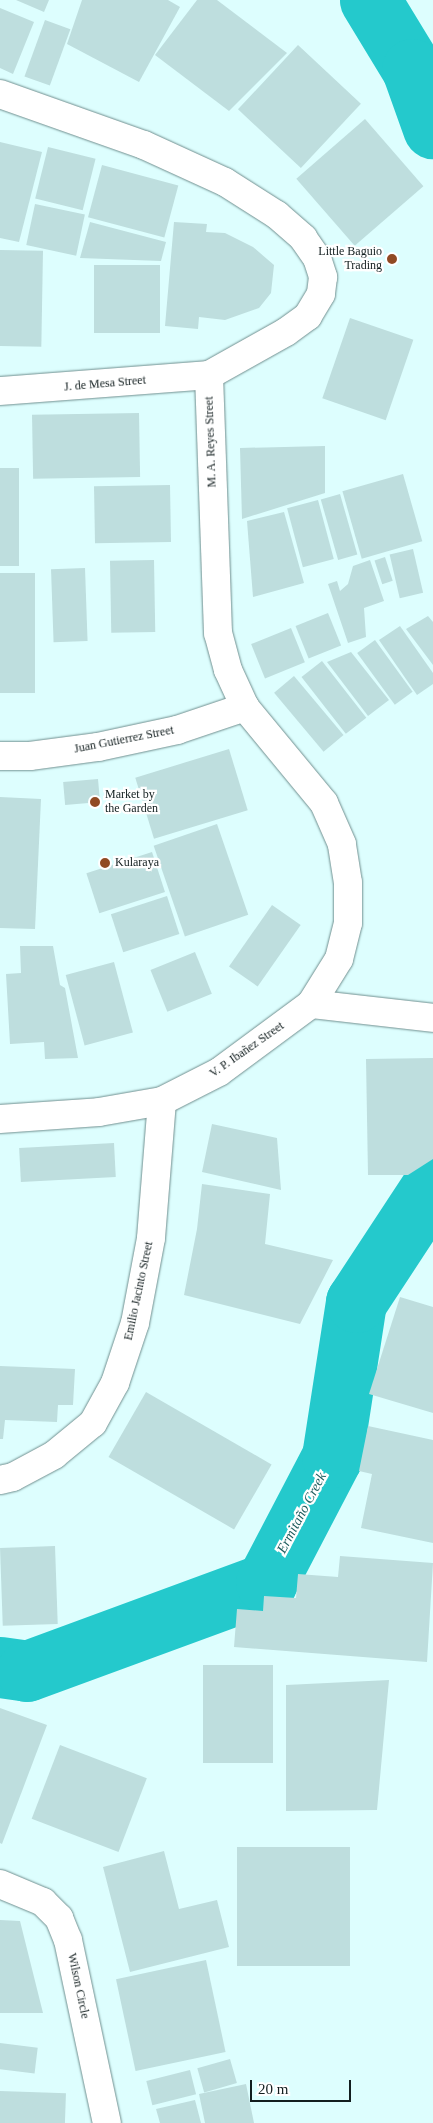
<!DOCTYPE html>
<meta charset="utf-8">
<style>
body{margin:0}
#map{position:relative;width:433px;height:2123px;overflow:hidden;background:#ddfefe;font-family:Georgia,serif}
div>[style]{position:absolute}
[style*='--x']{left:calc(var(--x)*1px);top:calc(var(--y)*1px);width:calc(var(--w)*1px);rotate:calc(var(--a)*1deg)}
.river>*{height:61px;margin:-30.5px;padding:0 30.5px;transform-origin:30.5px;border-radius:30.5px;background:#24c9cc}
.building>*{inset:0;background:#bedede;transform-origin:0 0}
.roads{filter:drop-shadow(0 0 1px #708f8f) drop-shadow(0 0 1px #708f8f)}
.minor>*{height:28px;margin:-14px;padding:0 14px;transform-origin:14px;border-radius:14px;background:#fff}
.dots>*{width:14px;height:14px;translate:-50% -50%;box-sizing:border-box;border:2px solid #fff;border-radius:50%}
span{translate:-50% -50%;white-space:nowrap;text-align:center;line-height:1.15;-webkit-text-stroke:4.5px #fff;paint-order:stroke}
.poi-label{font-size:12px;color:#121e1f}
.right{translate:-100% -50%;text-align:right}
.left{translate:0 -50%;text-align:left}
.street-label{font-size:12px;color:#121e1f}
.water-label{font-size:14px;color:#205d5f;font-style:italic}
.scale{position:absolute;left:250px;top:2080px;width:101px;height:22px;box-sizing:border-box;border:2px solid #121e1f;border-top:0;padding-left:6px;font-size:15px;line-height:18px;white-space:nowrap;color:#121e1f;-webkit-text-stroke:4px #fff;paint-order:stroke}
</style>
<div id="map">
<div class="river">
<div style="--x:370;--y:0;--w:81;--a:58.7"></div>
<div style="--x:412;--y:69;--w:63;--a:70.4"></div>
<div style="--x:0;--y:1667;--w:27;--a:8"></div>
<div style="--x:27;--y:1671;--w:255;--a:-20.2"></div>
<div style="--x:266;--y:1583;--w:142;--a:-62.4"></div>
<div style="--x:332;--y:1457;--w:157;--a:-81.2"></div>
<div style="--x:356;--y:1302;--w:140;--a:-56.7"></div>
</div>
<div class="building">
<div style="clip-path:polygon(16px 0,49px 0,44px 12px)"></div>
<div style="clip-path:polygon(82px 0,168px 0,180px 7px,139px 82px,67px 44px)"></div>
<div style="clip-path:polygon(197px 0,217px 0,287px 53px,229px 111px,155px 55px)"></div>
<div style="clip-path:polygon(0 8px,34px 22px,13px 74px,0 68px)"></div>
<div style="left:45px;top:20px;width:27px;height:60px;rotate:20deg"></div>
<div style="left:298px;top:45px;width:86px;height:88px;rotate:43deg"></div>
<div style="left:365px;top:119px;width:89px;height:91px;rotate:49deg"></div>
<div style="clip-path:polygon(0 142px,42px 152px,19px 242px,0 238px)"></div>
<div style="left:48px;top:147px;width:49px;height:53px;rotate:14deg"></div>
<div style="left:102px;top:165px;width:79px;height:54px;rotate:15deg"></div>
<div style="left:35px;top:204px;width:51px;height:42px;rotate:12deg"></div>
<div style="clip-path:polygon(90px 222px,166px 242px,161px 261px,80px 258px)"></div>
<div style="clip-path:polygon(174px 222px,207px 224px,206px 232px,225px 233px,253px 247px,274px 265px,271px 293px,259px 308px,225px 320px,199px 317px,198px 329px,165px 326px)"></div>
<div style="left:0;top:250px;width:43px;height:96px;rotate:1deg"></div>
<div style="left:94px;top:265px;width:66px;height:68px"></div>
<div style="left:350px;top:318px;width:67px;height:85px;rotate:19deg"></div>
<div style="left:139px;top:413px;width:64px;height:107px;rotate:89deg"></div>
<div style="clip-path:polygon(325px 446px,325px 493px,242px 519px,240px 448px)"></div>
<div style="left:0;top:468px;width:19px;height:98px"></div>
<div style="left:403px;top:474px;width:70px;height:63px;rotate:74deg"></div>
<div style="left:170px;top:485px;width:57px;height:76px;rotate:89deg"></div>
<div style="left:340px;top:494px;width:63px;height:20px;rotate:74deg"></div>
<div style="left:318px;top:500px;width:61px;height:32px;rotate:75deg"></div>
<div style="clip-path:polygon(284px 512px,304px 583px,253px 597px,247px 521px)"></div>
<div style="left:413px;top:549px;width:45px;height:24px;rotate:77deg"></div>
<div style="left:385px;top:557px;width:25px;height:11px;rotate:72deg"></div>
<div style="left:154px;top:560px;width:72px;height:44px;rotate:89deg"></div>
<div style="clip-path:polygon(370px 560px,384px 601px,364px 608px,366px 637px,348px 643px,328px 584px,337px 581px,340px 591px,348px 584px,353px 566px)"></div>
<div style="left:85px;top:568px;width:73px;height:34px;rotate:88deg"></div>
<div style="left:0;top:573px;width:35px;height:120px"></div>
<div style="left:328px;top:613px;width:35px;height:35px;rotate:68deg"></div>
<div style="clip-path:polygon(428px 616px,433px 622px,433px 665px,406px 629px)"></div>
<div style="clip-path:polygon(400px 626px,433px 673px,433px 684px,417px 695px,379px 640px)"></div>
<div style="left:291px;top:628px;width:37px;height:43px;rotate:68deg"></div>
<div style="left:375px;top:640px;width:64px;height:22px;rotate:54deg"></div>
<div style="clip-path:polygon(351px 652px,389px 700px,368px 716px,327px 662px)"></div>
<div style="left:322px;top:661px;width:72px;height:26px;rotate:52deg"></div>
<div style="left:294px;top:676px;width:77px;height:26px;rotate:50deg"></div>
<div style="left:229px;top:749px;width:64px;height:98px;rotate:73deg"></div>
<div style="left:98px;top:779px;width:23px;height:35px;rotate:85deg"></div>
<div style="clip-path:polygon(0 797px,41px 799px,35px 929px,0 928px)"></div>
<div style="left:217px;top:824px;width:96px;height:67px;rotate:71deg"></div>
<div style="left:152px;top:852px;width:42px;height:69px;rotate:72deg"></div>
<div style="left:167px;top:896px;width:40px;height:59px;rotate:72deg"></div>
<div style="left:272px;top:905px;width:35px;height:75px;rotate:35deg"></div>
<div style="clip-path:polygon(20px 946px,53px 946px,60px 985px,65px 988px,78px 1058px,45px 1059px,44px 1042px,10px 1044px,6px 974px,21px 973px)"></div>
<div style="left:195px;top:952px;width:45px;height:48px;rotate:68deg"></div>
<div style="left:114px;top:962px;width:73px;height:50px;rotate:75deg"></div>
<div style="clip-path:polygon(433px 1058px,433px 1159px,408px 1175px,368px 1175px,366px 1059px)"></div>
<div style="clip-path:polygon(212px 1124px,277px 1138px,281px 1190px,202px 1172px)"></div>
<div style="left:114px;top:1143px;width:34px;height:95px;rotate:87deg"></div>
<div style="clip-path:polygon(202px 1184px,270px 1194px,265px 1244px,333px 1260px,300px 1324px,184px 1295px,197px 1229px)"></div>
<div style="clip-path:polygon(400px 1297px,433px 1307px,433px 1413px,369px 1394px)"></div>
<div style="clip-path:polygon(0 1366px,75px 1369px,73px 1405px,58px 1405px,57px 1422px,5px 1420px,3px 1439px,0 1439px)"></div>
<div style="left:146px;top:1392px;width:145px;height:75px;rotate:30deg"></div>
<div style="clip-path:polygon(368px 1426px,433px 1440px,433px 1543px,361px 1528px,372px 1474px,359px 1471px)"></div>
<div style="left:55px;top:1546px;width:78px;height:55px;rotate:88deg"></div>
<div style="clip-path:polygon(340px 1556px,433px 1563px,427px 1662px,234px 1647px,237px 1609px,263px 1611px,264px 1596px,296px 1598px,298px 1574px,338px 1577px)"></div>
<div style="left:203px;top:1665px;width:70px;height:98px"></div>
<div style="clip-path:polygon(389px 1680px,377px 1810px,286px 1811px,286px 1685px)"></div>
<div style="clip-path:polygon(0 1708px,47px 1725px,2px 1844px,0 1843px)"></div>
<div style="left:60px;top:1745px;width:93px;height:79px;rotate:21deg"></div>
<div style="left:237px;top:1847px;width:113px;height:119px"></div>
<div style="clip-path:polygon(164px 1851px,179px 1909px,217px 1900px,229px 1947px,130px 1972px,103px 1867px)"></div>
<div style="clip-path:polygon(0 1920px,20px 1921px,43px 2013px,0 2013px)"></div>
<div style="left:206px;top:1960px;width:94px;height:92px;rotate:78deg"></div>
<div style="left:0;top:2043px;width:38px;height:26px;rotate:7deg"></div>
<div style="left:230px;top:2059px;width:25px;height:34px;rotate:74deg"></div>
<div style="left:190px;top:2070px;width:25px;height:45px;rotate:76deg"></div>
<div style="clip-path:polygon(246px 2084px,254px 2123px,205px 2123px,199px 2094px)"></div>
<div style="left:0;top:2091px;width:66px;height:32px;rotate:2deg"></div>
<div style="clip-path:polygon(195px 2100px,201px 2123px,160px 2123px,156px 2109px)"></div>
</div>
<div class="roads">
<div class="minor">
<div style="--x:0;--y:94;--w:153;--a:19.5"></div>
<div style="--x:144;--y:145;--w:89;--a:24.6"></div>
<div style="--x:225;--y:182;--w:62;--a:32.4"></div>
<div style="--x:277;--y:215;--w:35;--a:41"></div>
<div style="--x:303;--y:238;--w:24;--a:55"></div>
<div style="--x:317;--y:258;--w:20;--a:72"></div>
<div style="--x:323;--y:277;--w:17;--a:97"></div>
<div style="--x:321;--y:294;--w:26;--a:121"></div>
<div style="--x:308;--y:316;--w:27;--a:144"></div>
<div style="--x:286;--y:332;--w:88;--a:150.8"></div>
<div style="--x:209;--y:375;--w:210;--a:175.6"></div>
<div style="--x:0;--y:756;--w:30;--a:0"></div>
<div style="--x:30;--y:756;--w:69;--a:-7.5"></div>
<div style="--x:98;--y:747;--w:81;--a:-12.1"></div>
<div style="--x:177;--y:730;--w:72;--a:-18.7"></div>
<div style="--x:311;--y:1004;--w:123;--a:6.5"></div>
<div style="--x:0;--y:1119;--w:99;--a:-4"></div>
<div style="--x:99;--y:1112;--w:64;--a:-9.9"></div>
<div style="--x:162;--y:1101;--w:64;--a:-27"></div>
<div style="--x:219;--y:1072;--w:114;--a:-36.5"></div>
<div style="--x:311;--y:1004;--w:53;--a:-58.1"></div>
<div style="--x:339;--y:959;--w:37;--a:-76"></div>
<div style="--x:348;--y:923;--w:40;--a:-90"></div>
<div style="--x:348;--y:883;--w:39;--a:-99"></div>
<div style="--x:342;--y:844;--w:45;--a:-113.7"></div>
<div style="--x:324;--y:803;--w:124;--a:-129.5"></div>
<div style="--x:245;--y:707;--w:41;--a:-114.7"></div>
<div style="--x:228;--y:670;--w:38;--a:-105"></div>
<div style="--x:218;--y:633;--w:258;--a:-92"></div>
<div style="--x:0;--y:1480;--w:13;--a:-13"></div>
<div style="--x:13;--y:1477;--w:47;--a:-28.2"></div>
<div style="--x:54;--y:1455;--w:50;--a:-39.4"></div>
<div style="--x:93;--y:1423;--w:46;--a:-61.2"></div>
<div style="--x:115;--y:1383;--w:63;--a:-71.6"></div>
<div style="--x:135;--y:1323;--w:86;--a:-79.3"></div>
<div style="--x:151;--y:1238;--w:137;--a:-85.4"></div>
<div style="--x:0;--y:1884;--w:47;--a:22.7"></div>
<div style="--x:43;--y:1902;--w:23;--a:45"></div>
<div style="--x:59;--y:1918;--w:24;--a:68"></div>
<div style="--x:68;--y:1940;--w:187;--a:78"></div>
</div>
</div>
<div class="dots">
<div style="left:392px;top:259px;background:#904a23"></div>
<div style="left:95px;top:802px;background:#904a23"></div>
<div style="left:105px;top:863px;background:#904a23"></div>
</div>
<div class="poi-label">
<span class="right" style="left:382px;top:259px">Little Baguio<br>Trading</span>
<span class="left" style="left:105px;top:802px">Market by<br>the Garden</span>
<span class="left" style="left:115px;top:863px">Kularaya</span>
</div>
<div class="street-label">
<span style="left:105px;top:384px;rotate:-5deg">J. de Mesa Street</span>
<span style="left:211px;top:442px;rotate:-92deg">M. A. Reyes Street</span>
<span style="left:124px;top:740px;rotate:-11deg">Juan Gutierrez Street</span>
<span style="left:247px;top:1050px;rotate:-35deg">V. P. Ibañez Street</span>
<span style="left:139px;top:1291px;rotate:-78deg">Emilio Jacinto Street</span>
<span style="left:78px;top:1986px;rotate:78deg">Wilson Circle</span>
</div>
<div class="water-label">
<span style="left:302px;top:1513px;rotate:-62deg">Ermitaño Creek</span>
</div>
<div class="scale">20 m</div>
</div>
